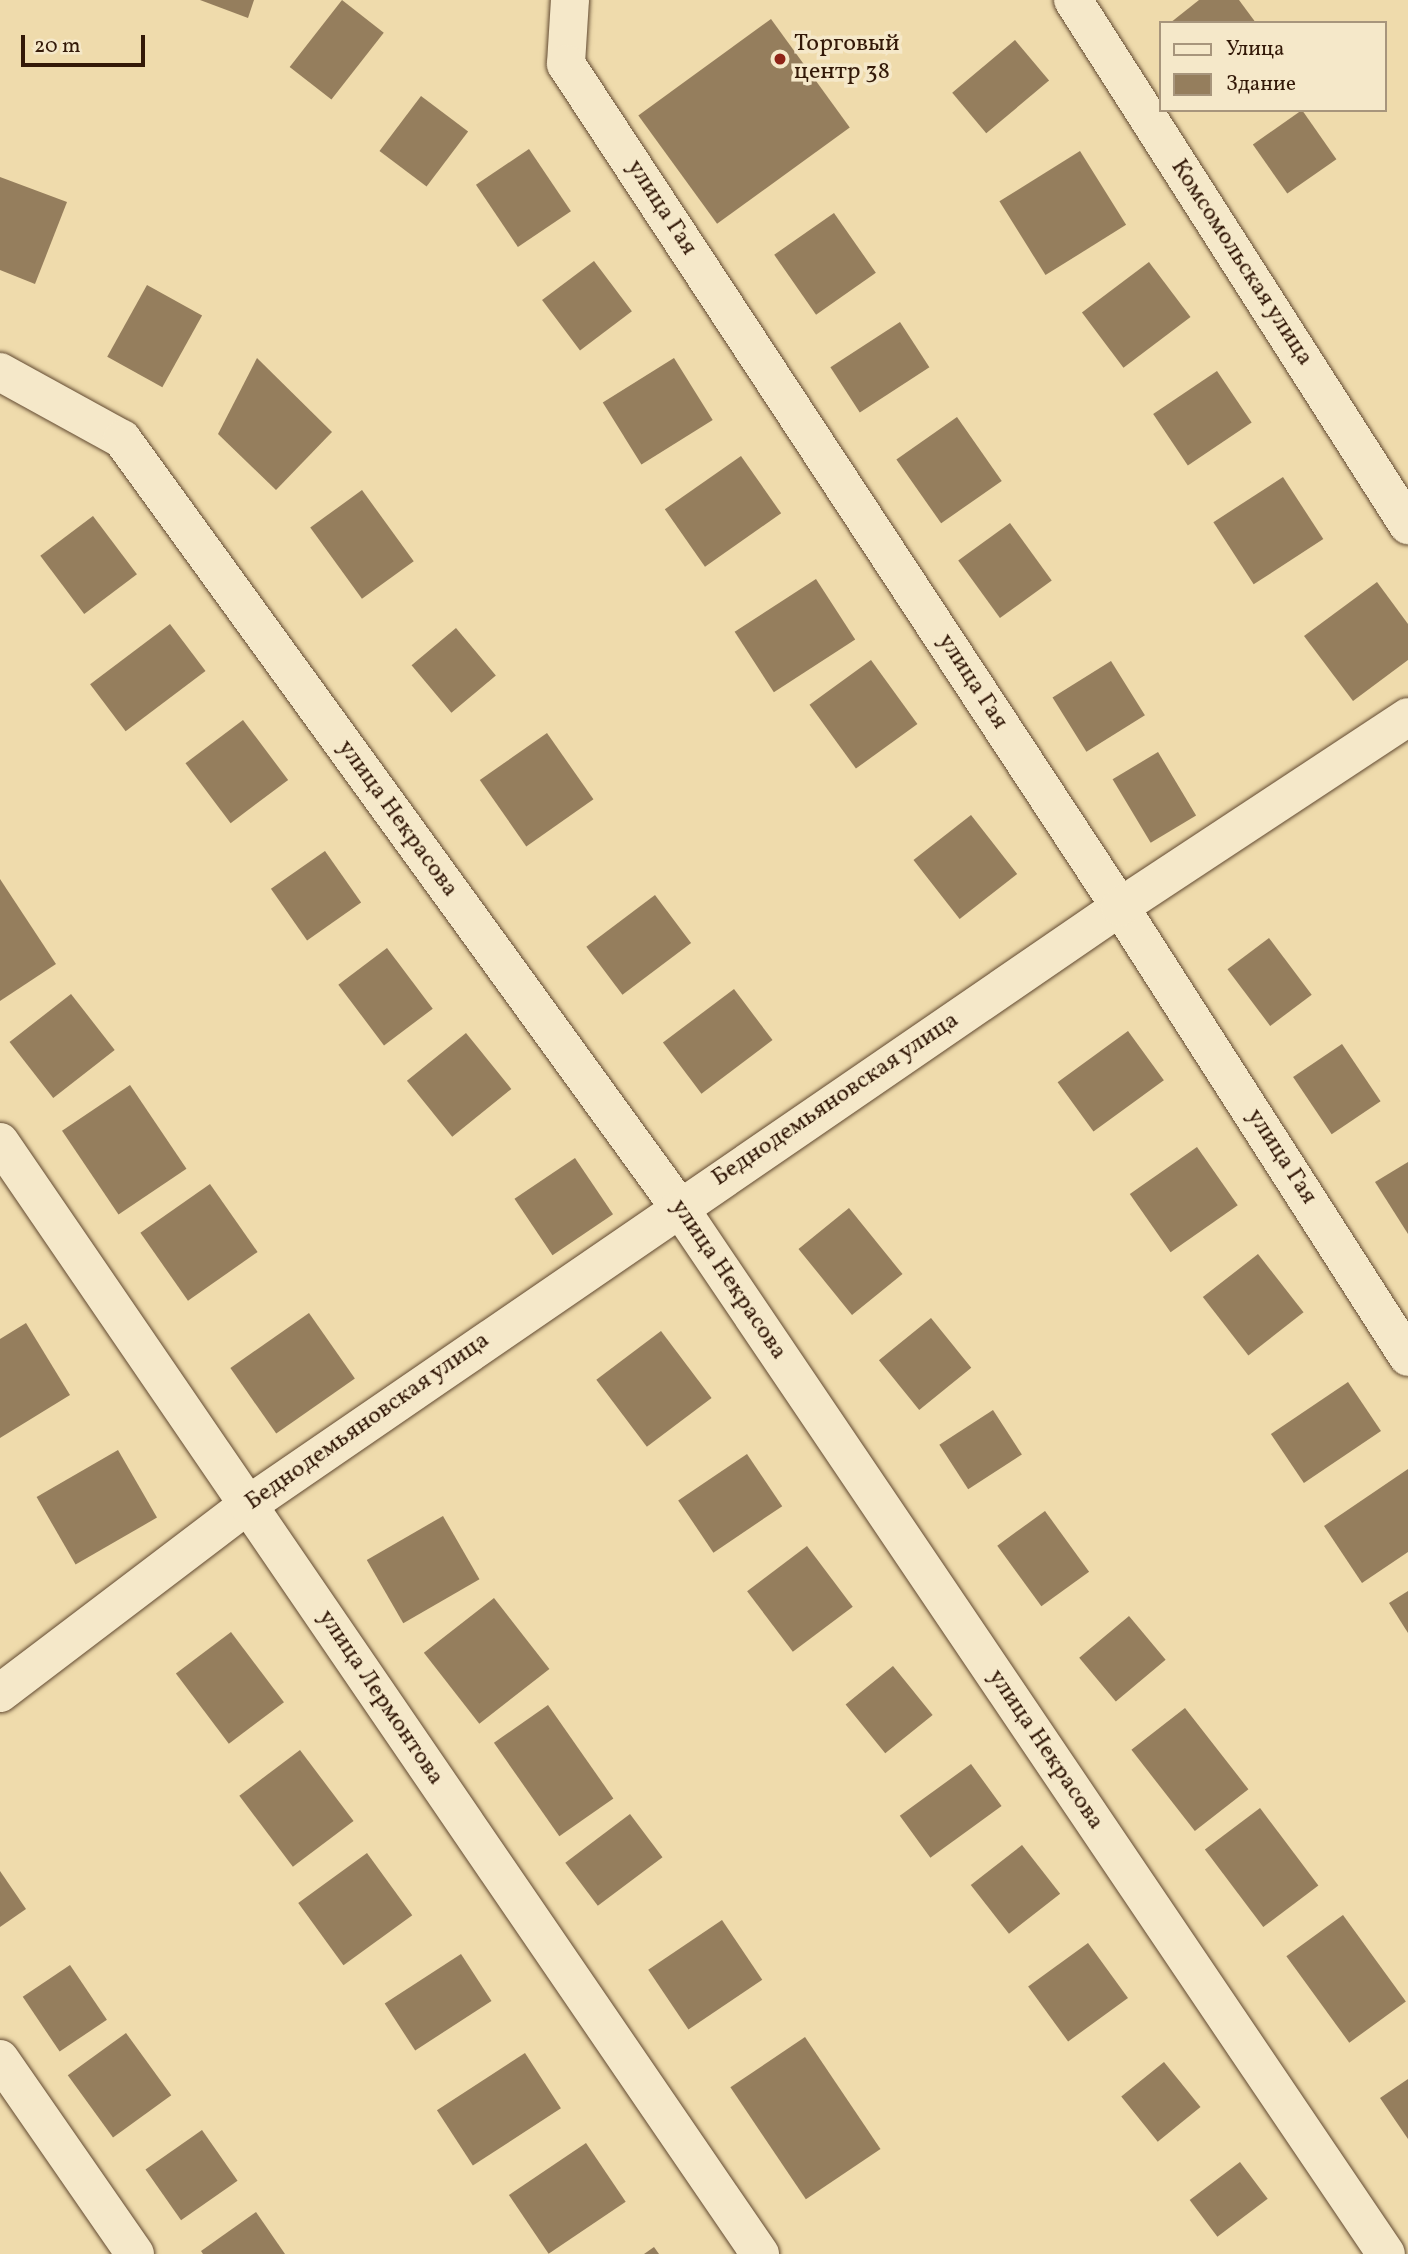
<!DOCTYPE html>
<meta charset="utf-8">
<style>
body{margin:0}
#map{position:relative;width:1408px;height:2254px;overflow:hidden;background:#efdbac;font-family:Vollkorn,serif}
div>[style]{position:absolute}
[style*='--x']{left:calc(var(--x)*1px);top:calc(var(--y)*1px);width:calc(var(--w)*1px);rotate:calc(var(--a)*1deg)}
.building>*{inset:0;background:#957e5d;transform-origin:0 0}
.roads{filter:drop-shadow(0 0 2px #624a31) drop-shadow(0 0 2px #624a31)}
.minor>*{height:38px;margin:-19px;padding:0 19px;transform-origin:19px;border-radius:19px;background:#f5e8c9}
.dots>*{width:19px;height:19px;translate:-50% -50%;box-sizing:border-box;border:4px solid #f5e8c9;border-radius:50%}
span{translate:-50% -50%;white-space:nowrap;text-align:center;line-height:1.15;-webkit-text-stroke:7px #f5e8c9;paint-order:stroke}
.poi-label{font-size:24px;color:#331908}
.left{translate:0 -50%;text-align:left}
.street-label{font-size:24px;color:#331908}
.legend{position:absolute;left:1159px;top:21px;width:228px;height:91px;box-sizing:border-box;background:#f5e8c9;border:2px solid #a7957c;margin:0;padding:9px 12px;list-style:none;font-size:21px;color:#331908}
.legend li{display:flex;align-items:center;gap:14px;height:35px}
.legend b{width:35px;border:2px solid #a7957c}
.scale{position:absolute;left:21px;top:35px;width:124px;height:32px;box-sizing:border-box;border:4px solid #331908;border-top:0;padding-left:9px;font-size:21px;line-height:24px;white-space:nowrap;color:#331908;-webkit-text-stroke:5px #f5e8c9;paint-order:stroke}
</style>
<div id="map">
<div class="building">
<div style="clip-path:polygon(200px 0,254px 0,248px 18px)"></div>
<div style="left:342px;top:0;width:53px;height:85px;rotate:38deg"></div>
<div style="clip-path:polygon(1199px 0,1239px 0,1256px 23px,1170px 23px)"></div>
<div style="left:771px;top:19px;width:134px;height:164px;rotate:54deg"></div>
<div style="left:1015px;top:40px;width:53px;height:82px;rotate:50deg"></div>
<div style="left:421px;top:96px;width:59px;height:69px;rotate:37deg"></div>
<div style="left:1302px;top:110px;width:60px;height:60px;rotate:55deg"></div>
<div style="left:529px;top:149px;width:75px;height:64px;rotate:56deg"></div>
<div style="left:1080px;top:151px;width:87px;height:95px;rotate:58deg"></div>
<div style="clip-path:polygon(0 177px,67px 202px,35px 284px,0 270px)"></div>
<div style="left:834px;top:213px;width:73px;height:73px;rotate:55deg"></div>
<div style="left:594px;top:261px;width:63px;height:65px;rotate:53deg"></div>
<div style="left:1149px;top:262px;width:69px;height:84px;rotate:53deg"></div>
<div style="left:147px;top:285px;width:63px;height:82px;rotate:29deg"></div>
<div style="left:900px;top:322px;width:54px;height:83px;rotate:57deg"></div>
<div style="clip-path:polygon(257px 358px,332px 432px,276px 490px,218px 434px)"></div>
<div style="left:674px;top:358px;width:73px;height:84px;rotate:58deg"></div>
<div style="left:1217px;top:371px;width:62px;height:77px;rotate:56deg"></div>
<div style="left:957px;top:417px;width:78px;height:74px;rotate:55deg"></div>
<div style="left:741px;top:456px;width:70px;height:93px;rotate:55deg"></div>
<div style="left:1283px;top:477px;width:74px;height:83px;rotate:57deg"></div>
<div style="left:362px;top:490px;width:88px;height:64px;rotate:54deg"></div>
<div style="left:93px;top:516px;width:73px;height:66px;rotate:53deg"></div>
<div style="left:1010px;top:523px;width:71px;height:64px;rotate:54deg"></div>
<div style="left:816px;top:579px;width:72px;height:97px;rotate:57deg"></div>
<div style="clip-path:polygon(1377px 582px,1408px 624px,1408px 660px,1353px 701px,1304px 636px)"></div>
<div style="left:170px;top:624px;width:59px;height:100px;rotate:53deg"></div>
<div style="left:456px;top:628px;width:62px;height:58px;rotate:50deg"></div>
<div style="left:871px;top:660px;width:79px;height:76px;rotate:54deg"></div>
<div style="left:1111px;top:661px;width:64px;height:69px;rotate:58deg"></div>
<div style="left:243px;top:720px;width:75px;height:72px;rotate:53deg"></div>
<div style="left:547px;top:733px;width:81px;height:82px;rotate:55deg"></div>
<div style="left:1158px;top:752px;width:74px;height:53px;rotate:59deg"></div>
<div style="left:971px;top:815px;width:75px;height:73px;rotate:52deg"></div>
<div style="left:325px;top:851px;width:63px;height:66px;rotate:55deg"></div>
<div style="clip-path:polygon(0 879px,56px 964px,0 1001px)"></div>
<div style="left:655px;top:895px;width:60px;height:86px;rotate:53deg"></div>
<div style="left:1269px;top:938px;width:71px;height:52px;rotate:53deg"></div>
<div style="left:387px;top:948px;width:76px;height:61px;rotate:53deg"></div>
<div style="left:734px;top:989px;width:64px;height:89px;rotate:53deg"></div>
<div style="left:71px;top:994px;width:71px;height:78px;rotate:52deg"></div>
<div style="left:1128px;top:1031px;width:61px;height:87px;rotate:54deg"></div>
<div style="left:466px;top:1033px;width:72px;height:76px;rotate:51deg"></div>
<div style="left:1342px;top:1044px;width:69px;height:59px;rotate:56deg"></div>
<div style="left:130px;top:1085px;width:101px;height:82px;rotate:56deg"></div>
<div style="left:1197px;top:1147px;width:71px;height:82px;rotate:55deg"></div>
<div style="left:575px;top:1158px;width:68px;height:73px;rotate:56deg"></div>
<div style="clip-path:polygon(1408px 1162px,1408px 1234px,1375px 1182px)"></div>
<div style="left:210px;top:1184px;width:83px;height:85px;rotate:55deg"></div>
<div style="left:849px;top:1208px;width:85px;height:65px;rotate:51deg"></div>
<div style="left:1258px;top:1254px;width:74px;height:70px;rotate:52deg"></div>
<div style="left:309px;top:1313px;width:80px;height:96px;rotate:55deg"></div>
<div style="left:931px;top:1318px;width:64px;height:67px;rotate:51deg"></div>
<div style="clip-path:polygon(26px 1323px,70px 1395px,0 1438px,0 1339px)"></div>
<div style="left:661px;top:1331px;width:84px;height:81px;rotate:53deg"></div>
<div style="left:1348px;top:1382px;width:59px;height:93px;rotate:56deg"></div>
<div style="left:993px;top:1410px;width:53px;height:64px;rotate:57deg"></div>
<div style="left:118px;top:1450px;width:78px;height:94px;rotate:60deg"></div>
<div style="left:747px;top:1454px;width:63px;height:83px;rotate:56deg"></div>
<div style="clip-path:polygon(1408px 1469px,1408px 1552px,1362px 1583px,1324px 1526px)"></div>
<div style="left:1045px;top:1511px;width:75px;height:59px;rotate:54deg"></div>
<div style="left:443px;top:1516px;width:73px;height:88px;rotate:60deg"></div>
<div style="left:807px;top:1546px;width:76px;height:75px;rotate:53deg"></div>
<div style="clip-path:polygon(1408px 1591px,1408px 1633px,1389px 1603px)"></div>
<div style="left:494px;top:1598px;width:90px;height:89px;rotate:52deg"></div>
<div style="left:1129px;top:1616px;width:57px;height:65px;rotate:50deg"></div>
<div style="left:231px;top:1632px;width:88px;height:69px;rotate:53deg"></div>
<div style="left:893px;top:1666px;width:63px;height:61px;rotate:51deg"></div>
<div style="left:548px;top:1705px;width:114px;height:66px;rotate:55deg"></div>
<div style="left:1185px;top:1708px;width:103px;height:68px;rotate:52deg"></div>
<div style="left:300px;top:1750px;width:89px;height:76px;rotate:53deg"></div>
<div style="left:971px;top:1764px;width:52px;height:88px;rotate:54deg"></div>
<div style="left:1260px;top:1808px;width:97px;height:69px;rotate:53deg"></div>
<div style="left:630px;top:1814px;width:54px;height:81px;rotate:53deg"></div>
<div style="left:1022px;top:1845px;width:62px;height:65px;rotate:52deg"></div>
<div style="left:367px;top:1853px;width:77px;height:85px;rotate:54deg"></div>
<div style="clip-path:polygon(0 1871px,26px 1909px,0 1927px)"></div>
<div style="left:1343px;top:1915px;width:107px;height:70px;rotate:54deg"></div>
<div style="left:722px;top:1920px;width:72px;height:89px;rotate:56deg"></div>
<div style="left:1088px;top:1943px;width:68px;height:74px;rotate:54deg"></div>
<div style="left:461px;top:1954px;width:56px;height:91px;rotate:57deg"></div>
<div style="left:70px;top:1965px;width:66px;height:57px;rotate:56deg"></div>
<div style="left:126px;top:2033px;width:77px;height:72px;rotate:54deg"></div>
<div style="left:805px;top:2037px;width:135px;height:90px;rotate:56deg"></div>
<div style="left:525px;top:2053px;width:66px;height:105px;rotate:57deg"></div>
<div style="left:1164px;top:2062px;width:58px;height:55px;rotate:51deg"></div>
<div style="clip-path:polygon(1408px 2079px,1408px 2139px,1380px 2098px)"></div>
<div style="left:202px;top:2130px;width:62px;height:69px;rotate:55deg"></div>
<div style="left:586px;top:2143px;width:71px;height:93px;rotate:56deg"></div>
<div style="left:1240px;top:2162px;width:46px;height:63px;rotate:53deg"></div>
<div style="clip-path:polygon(256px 2212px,285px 2254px,203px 2254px,201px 2251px)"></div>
<div style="clip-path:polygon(654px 2247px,659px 2254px,644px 2254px)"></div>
</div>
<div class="roads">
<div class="minor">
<div style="--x:570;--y:0;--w:64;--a:93.6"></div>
<div style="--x:566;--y:64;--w:1009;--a:56.69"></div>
<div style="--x:1120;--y:907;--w:534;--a:57.38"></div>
<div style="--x:1073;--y:0;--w:623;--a:57.46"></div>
<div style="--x:0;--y:372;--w:139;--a:28.8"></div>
<div style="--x:122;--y:439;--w:949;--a:54.05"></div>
<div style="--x:679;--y:1207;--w:1263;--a:55.97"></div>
<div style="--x:0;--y:1142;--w:1347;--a:55.65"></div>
<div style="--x:0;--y:1693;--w:311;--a:-37.2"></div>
<div style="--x:248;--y:1505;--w:1057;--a:-34.44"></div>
<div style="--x:1120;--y:907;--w:345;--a:-33.4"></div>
<div style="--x:0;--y:2059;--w:237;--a:55.3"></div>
</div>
</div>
<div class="dots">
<div style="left:780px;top:59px;background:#8f2418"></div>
</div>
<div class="poi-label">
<span class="left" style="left:794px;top:59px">Торговый<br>центр 38</span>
</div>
<div class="street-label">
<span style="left:661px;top:208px;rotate:57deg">улица Гая</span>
<span style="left:1241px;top:263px;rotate:57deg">Комсомольская улица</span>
<span style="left:972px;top:682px;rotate:57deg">улица Гая</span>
<span style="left:397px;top:819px;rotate:54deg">улица Некрасова</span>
<span style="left:836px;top:1100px;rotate:-34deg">Беднодемьяновская улица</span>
<span style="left:1281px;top:1157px;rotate:57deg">улица Гая</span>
<span style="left:728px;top:1280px;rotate:56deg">улица Некрасова</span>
<span style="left:368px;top:1422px;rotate:-35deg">Беднодемьяновская улица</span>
<span style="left:380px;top:1698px;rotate:56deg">улица Лермонтова</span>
<span style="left:1045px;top:1750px;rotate:56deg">улица Некрасова</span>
</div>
<ul class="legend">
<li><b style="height:9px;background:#f5e8c9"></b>Улица</li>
<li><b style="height:19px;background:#957e5d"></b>Здание</li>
</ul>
<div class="scale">20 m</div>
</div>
